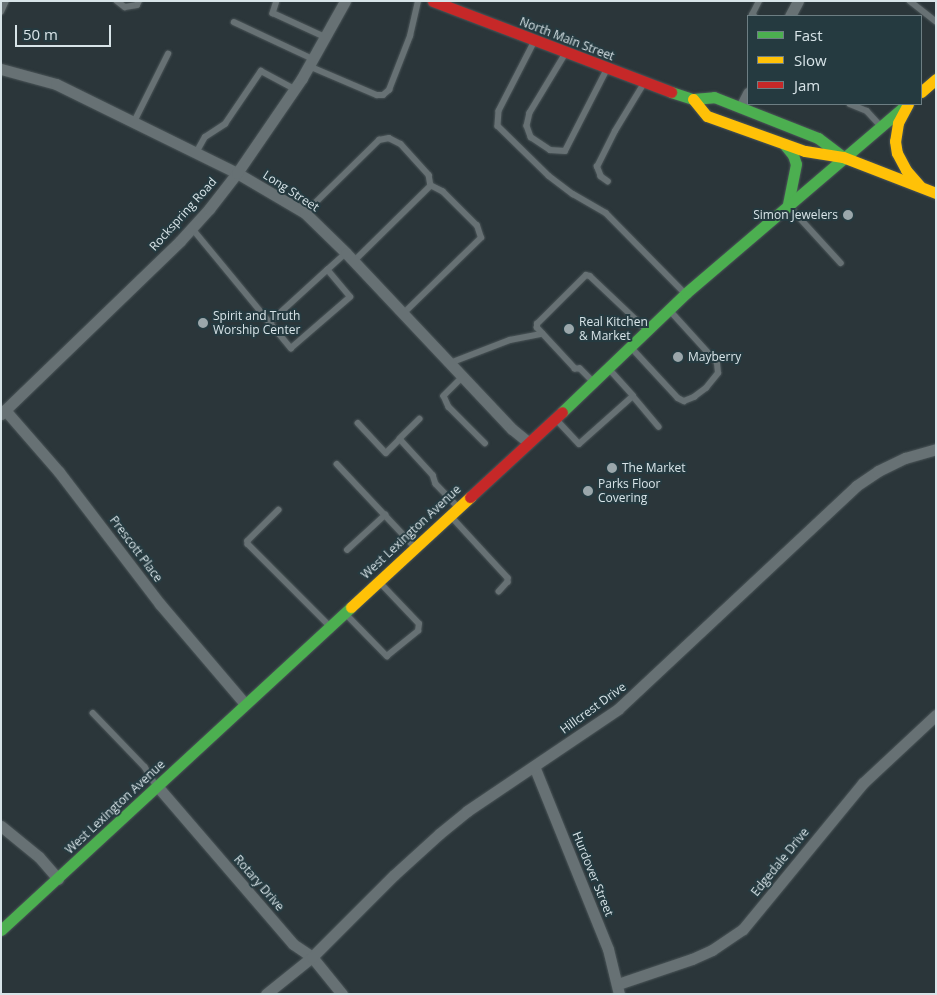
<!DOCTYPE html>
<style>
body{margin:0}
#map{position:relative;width:937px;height:995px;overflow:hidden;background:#2b363a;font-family:"Open Sans",sans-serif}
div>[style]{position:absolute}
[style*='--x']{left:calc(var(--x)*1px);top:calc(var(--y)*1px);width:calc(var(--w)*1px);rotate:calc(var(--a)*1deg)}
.roads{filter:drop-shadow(0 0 1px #4b5558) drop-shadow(0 0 1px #4b5558)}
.lane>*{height:5.5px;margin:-2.75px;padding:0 2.75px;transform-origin:2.75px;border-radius:2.75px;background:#677174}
.street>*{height:11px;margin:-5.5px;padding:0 5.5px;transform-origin:5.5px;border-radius:5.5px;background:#677174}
.fast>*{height:11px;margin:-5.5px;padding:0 5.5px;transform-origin:5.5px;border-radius:5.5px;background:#4caf50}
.slow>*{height:11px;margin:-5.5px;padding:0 5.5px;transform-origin:5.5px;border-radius:5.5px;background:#ffc107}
.jam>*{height:11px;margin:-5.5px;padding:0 5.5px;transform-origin:5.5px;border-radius:5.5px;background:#c62828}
.dots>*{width:14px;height:14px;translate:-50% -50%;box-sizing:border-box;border:2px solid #253a40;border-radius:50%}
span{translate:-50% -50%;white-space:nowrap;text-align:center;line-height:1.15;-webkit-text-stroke:4px #253a40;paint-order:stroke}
.street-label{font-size:12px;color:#d8e4e8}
.poi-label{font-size:12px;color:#d8e4e8}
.right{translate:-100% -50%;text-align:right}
.left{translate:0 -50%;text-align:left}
.frame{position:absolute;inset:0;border:2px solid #d8e4e8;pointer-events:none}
.legend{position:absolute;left:747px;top:15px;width:175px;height:90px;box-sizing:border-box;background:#253a40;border:1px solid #6d7e83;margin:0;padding:6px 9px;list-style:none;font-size:15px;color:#d8e4e8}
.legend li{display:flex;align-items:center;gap:10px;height:25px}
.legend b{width:25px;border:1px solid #6d7e83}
.scale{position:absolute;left:15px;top:25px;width:96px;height:22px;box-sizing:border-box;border:2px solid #d8e4e8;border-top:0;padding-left:6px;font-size:15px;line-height:18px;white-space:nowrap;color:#d8e4e8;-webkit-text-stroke:4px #253a40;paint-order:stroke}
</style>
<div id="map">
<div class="roads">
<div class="lane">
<div style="--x:117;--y:1;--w:10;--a:37"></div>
<div style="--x:125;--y:7;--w:12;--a:-9"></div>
<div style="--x:137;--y:5;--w:4;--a:-63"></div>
<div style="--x:277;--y:1;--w:13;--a:108"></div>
<div style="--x:273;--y:13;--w:57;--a:24.8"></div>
<div style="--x:910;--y:1;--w:33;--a:38"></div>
<div style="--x:1;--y:12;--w:12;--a:-66"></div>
<div style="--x:754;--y:16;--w:2;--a:-153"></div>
<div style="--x:752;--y:15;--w:16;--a:-63"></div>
<div style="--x:234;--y:22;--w:87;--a:25.1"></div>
<div style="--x:534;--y:43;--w:76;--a:117.2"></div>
<div style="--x:499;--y:111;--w:15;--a:94"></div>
<div style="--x:498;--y:126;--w:71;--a:44.4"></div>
<div style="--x:549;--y:176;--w:30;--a:37"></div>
<div style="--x:573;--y:194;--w:38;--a:30"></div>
<div style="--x:606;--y:213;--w:112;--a:45.4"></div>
<div style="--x:565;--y:55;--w:68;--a:121.1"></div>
<div style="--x:530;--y:113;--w:13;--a:103"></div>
<div style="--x:527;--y:126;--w:12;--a:70"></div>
<div style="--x:531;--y:137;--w:23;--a:34"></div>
<div style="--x:550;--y:150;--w:15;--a:4"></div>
<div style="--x:565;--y:151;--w:90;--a:-62.9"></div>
<div style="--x:309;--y:66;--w:74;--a:23.1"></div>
<div style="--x:377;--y:95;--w:6;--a:0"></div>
<div style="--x:383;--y:95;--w:8;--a:-40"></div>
<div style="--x:389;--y:90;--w:58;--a:-68.7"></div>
<div style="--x:410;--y:36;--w:36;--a:-77"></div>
<div style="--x:850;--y:104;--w:18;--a:22"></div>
<div style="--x:867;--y:111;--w:19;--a:47"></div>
<div style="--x:134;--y:122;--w:76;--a:-63.4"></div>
<div style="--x:196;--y:153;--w:18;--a:-61"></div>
<div style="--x:205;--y:137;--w:24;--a:-33"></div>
<div style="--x:225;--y:124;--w:64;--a:-55.8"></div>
<div style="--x:261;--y:71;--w:38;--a:28"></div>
<div style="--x:608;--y:182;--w:9;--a:-144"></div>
<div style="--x:601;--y:177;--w:11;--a:-112"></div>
<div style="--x:597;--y:167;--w:40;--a:-63.4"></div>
<div style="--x:615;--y:131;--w:54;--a:-58.7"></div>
<div style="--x:789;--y:206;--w:77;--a:47.6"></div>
<div style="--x:305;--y:213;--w:104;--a:-44.6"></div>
<div style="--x:379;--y:140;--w:10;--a:-11"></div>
<div style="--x:389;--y:138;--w:13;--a:27"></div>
<div style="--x:401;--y:144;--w:42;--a:47.9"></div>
<div style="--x:429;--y:175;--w:11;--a:80"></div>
<div style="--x:431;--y:186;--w:108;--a:135.4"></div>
<div style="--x:192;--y:228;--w:156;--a:50.5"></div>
<div style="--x:291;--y:348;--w:78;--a:-40.8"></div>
<div style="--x:350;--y:297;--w:35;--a:-130"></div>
<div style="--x:327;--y:270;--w:25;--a:-42"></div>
<div style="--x:403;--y:314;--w:109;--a:-44.3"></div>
<div style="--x:481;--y:238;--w:13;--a:-108"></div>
<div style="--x:477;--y:226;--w:48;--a:-135"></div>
<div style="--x:443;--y:192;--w:13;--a:-153"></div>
<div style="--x:269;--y:323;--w:79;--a:-42.4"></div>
<div style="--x:631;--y:347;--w:69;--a:47.3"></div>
<div style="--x:678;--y:398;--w:7;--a:27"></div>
<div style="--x:684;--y:401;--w:11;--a:-22"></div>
<div style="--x:694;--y:397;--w:15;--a:-37"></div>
<div style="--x:706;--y:388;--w:19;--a:-51"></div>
<div style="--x:718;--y:373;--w:10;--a:-96"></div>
<div style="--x:717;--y:363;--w:72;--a:-132.2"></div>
<div style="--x:450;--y:363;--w:64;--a:-21"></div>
<div style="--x:510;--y:340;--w:33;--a:-11"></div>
<div style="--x:463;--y:377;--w:27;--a:135"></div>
<div style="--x:444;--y:396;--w:12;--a:66"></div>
<div style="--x:449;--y:407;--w:51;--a:45"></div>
<div style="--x:592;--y:381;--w:17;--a:-135"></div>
<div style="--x:580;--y:369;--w:5;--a:180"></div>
<div style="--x:575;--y:369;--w:56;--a:-132.8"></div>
<div style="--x:537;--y:328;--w:4;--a:-90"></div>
<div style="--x:537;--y:324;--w:69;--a:-45"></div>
<div style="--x:586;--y:275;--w:4;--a:14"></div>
<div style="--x:590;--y:276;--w:77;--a:43.4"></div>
<div style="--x:633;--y:396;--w:40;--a:50"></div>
<div style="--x:420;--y:419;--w:28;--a:135"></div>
<div style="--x:400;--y:439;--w:49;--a:47.5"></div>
<div style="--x:433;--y:475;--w:9;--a:72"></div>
<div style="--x:436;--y:484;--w:32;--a:46"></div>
<div style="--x:556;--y:419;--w:34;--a:47"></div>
<div style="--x:579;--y:444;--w:72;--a:-41.6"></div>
<div style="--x:633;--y:396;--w:36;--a:-132"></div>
<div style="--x:358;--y:423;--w:41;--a:47"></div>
<div style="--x:386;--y:453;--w:20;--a:-45"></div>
<div style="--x:337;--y:464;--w:114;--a:46.8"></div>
<div style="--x:279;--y:510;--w:44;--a:135"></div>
<div style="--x:248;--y:541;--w:3;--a:90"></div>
<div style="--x:248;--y:544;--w:116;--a:45"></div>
<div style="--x:451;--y:516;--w:84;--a:47.4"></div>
<div style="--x:508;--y:578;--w:4;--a:90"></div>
<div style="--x:508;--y:582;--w:13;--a:132"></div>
<div style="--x:347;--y:550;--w:52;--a:-42.6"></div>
<div style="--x:346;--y:614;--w:59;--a:45.7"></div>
<div style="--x:387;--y:656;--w:40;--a:-39"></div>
<div style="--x:418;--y:631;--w:7;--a:-82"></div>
<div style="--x:419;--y:624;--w:58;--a:-133.6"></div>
<div style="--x:93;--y:713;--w:75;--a:46.1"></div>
<div style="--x:145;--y:767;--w:21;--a:59"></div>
</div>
<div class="street">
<div style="--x:790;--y:16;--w:17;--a:-62"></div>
<div style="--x:1;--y:69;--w:57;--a:15.3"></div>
<div style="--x:56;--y:84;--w:202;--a:26.2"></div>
<div style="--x:237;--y:173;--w:79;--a:30.5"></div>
<div style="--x:305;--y:213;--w:57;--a:44.3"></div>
<div style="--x:346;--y:253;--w:242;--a:46.7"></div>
<div style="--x:512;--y:429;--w:21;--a:39"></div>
<div style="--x:741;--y:107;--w:16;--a:-63"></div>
<div style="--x:5;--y:410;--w:82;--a:48.9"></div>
<div style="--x:59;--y:472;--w:166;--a:52.6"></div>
<div style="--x:160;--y:604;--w:131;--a:49.6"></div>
<div style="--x:1;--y:414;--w:249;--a:-44"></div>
<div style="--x:180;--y:241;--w:43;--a:-47.8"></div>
<div style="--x:209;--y:209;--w:46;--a:-52.1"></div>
<div style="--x:237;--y:173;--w:115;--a:-55.6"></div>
<div style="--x:302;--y:78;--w:88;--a:-60.8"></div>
<div style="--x:534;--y:766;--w:197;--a:68"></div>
<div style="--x:608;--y:949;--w:46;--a:76.3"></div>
<div style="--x:158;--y:787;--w:207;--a:49.3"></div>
<div style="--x:293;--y:944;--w:23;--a:34"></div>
<div style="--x:312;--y:957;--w:48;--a:51"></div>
<div style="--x:1;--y:826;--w:49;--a:39.2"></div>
<div style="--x:39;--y:857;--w:29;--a:49"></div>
<div style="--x:618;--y:984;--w:78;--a:-18.7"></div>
<div style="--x:692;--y:959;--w:22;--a:-24"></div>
<div style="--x:712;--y:950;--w:37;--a:-34"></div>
<div style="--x:743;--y:929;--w:189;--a:-50.6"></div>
<div style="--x:863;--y:783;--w:100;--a:-43"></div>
<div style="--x:266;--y:994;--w:59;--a:-38.8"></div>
<div style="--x:312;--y:957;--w:116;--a:-45"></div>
<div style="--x:394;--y:875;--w:61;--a:-42.3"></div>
<div style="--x:439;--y:834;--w:36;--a:-39"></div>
<div style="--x:467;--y:811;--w:182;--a:-34"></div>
<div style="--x:618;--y:709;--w:326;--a:-43.1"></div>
<div style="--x:856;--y:486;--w:27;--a:-34"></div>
<div style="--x:878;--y:471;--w:30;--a:-26"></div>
<div style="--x:905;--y:458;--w:32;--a:-16"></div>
</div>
<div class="fast">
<div style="--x:671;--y:92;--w:23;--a:18"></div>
<div style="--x:693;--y:99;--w:21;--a:-5"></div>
<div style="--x:714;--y:97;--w:112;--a:21.5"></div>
<div style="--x:818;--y:138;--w:31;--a:37"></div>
<div style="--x:784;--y:144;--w:14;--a:51"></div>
<div style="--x:793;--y:155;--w:9;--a:72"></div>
<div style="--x:796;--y:164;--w:41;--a:101.3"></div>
<div style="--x:562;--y:412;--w:172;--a:-43.8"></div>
<div style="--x:686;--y:293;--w:291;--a:-40.5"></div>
<div style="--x:1;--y:930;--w:476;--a:-42.7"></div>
</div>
<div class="slow">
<div style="--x:921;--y:92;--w:20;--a:-41"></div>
<div style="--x:693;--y:99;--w:22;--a:51"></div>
<div style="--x:707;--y:116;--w:104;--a:19.7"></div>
<div style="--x:805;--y:151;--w:38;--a:9"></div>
<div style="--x:843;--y:157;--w:100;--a:21.2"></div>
<div style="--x:908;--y:104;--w:21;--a:118"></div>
<div style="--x:898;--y:123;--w:18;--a:99"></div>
<div style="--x:895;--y:141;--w:12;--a:81"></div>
<div style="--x:897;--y:153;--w:19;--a:62"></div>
<div style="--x:906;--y:170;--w:21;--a:49"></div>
<div style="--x:351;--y:607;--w:162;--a:-42.7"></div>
</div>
<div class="jam">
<div style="--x:433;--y:1;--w:255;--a:20.9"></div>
<div style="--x:470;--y:497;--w:125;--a:-42.7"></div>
</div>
</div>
<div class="dots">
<div style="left:848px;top:215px;background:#9ba7ab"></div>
<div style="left:203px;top:323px;background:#9ba7ab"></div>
<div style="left:569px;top:329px;background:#9ba7ab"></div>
<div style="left:678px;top:357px;background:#9ba7ab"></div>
<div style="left:612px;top:468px;background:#9ba7ab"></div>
<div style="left:588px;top:491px;background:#9ba7ab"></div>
</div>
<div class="street-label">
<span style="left:567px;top:39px;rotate:21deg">North Main Street</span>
<span style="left:291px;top:191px;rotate:33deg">Long Street</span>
<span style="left:183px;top:214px;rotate:-48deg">Rockspring Road</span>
<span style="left:411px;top:532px;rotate:-43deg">West Lexington Avenue</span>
<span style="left:136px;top:549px;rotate:53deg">Prescott Place</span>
<span style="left:593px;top:708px;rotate:-36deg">Hillcrest Drive</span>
<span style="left:115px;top:807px;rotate:-43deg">West Lexington Avenue</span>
<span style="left:780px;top:862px;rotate:-51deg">Edgedale Drive</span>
<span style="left:593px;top:874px;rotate:68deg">Hurdover Street</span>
<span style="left:259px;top:883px;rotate:49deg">Rotary Drive</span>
</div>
<div class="poi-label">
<span class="right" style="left:838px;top:215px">Simon Jewelers</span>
<span class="left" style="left:213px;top:323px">Spirit and Truth<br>Worship Center</span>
<span class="left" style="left:579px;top:329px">Real Kitchen<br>&amp; Market</span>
<span class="left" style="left:688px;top:357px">Mayberry</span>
<span class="left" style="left:622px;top:468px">The Market</span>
<span class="left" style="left:598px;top:491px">Parks Floor<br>Covering</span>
</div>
<div class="frame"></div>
<ul class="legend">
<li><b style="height:6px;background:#4caf50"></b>Fast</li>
<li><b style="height:6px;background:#ffc107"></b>Slow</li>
<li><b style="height:6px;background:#c62828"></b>Jam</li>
</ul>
<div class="scale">50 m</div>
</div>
